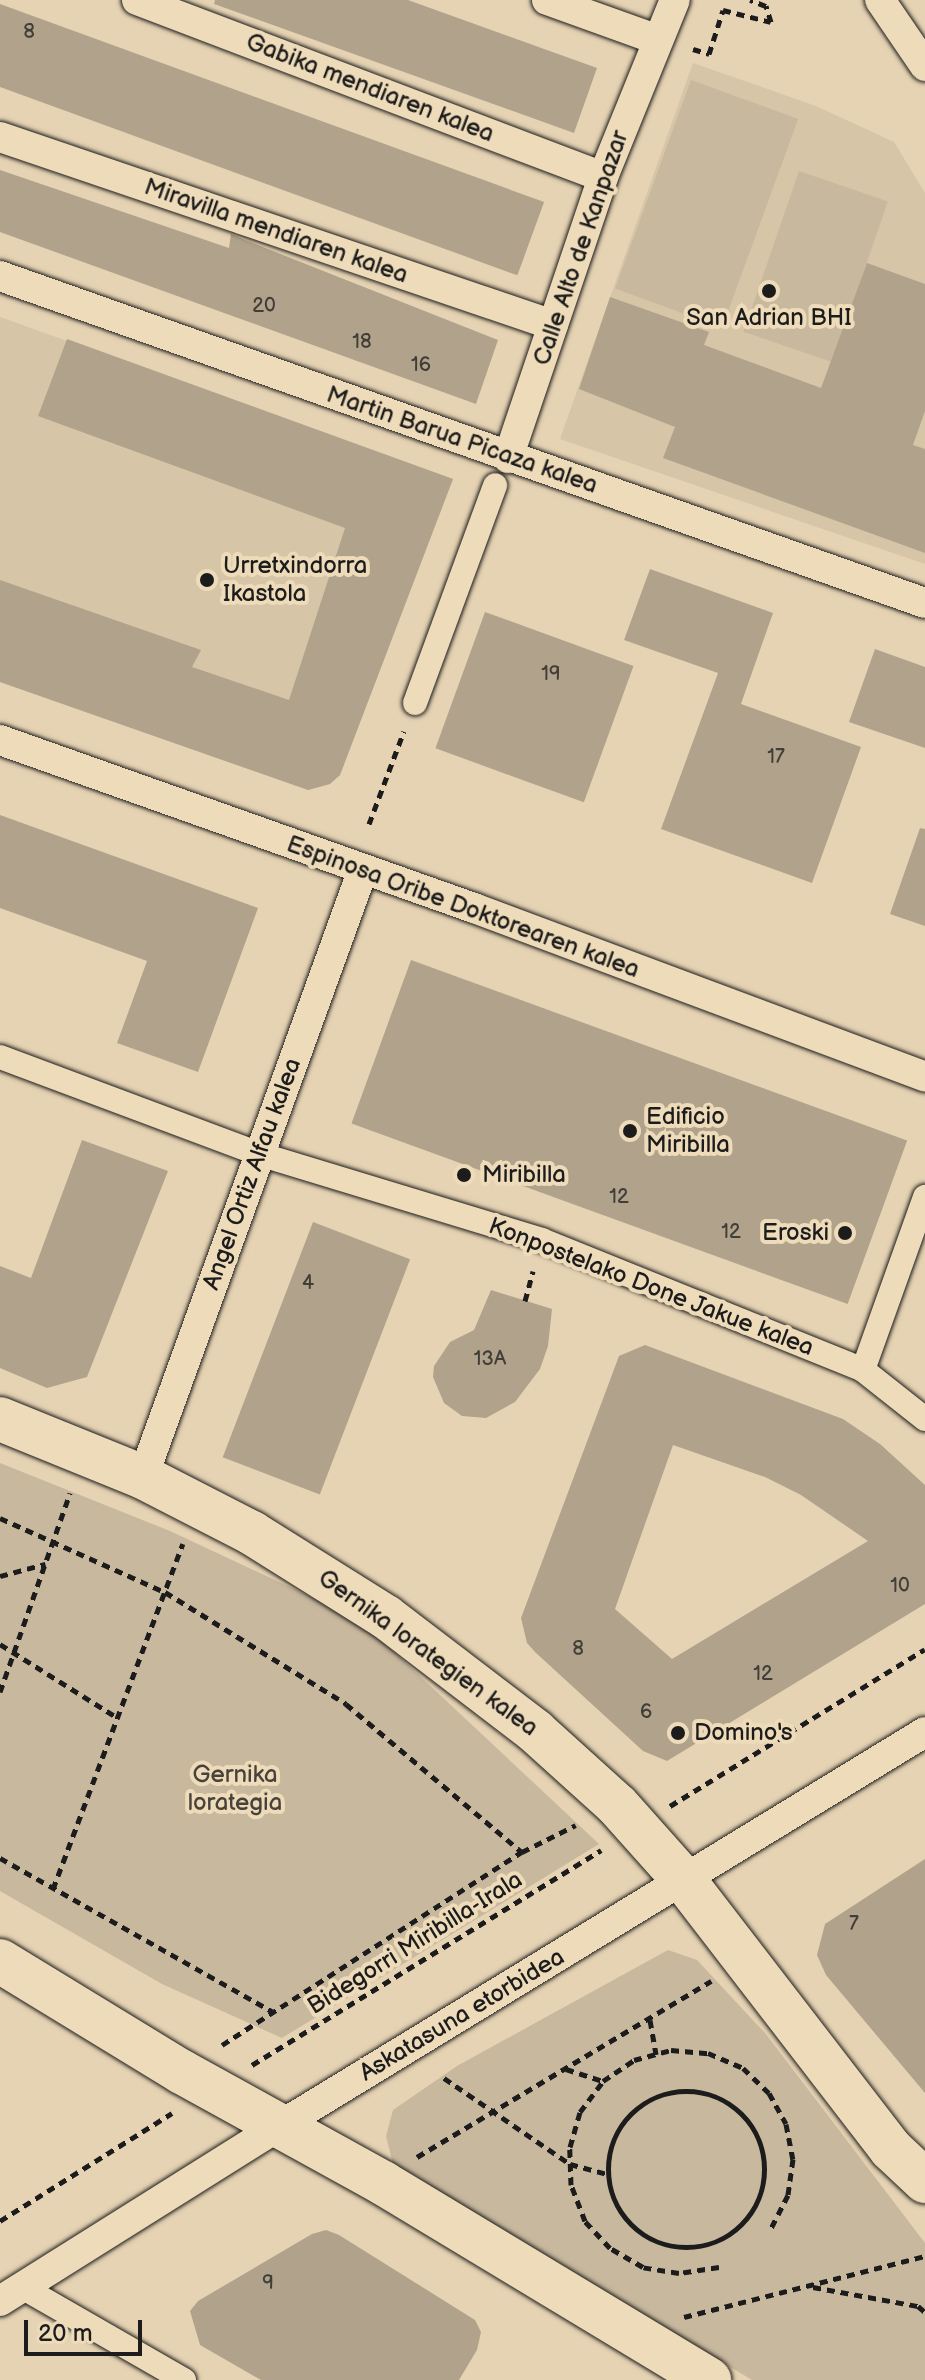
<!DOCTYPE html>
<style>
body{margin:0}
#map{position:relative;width:925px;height:2380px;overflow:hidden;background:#e6d3b3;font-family:"Balsamiq Sans",sans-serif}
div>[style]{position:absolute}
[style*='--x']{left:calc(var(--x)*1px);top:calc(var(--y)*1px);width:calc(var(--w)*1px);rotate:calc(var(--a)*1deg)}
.built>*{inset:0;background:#d6c5a7}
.green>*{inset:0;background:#c8b89d;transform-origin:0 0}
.building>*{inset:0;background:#b1a38b;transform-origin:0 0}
.path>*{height:5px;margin-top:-2.5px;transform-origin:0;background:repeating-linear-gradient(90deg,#1c1c1c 0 8px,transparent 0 14px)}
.path>.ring{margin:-2.5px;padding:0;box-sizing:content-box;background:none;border:5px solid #1c1c1c;border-radius:50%}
.roads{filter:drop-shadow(0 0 2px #1c1c1c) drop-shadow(0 0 2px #1c1c1c)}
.pedestrian>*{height:24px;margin:-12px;padding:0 12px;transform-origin:12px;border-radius:12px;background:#eedbb9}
.minor>*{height:30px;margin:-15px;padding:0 15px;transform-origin:15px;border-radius:15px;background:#eedbb9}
.secondary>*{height:44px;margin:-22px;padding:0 22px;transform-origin:22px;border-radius:22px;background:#eedbb9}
.dots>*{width:22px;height:22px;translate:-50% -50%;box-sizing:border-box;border:4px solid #eedbb9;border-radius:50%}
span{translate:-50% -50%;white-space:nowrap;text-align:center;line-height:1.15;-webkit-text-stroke:8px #eedbb9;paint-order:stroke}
.number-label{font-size:20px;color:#413e38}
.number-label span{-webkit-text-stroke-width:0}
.street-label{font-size:24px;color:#1c1c1c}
.poi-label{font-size:24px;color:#1c1c1c}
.left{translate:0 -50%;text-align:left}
.right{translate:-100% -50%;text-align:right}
.park-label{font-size:24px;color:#47433c}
.scale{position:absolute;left:24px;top:2320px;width:118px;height:36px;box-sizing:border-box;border:4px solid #1c1c1c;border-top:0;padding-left:10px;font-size:24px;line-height:28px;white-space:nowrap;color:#1c1c1c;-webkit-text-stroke:6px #eedbb9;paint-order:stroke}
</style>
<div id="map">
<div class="built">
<div style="clip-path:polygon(693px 63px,816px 106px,894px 142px,925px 193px,925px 564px,560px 439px)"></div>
<div style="clip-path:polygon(0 317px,453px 479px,340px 775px,330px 784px,308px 790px,0 682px)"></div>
</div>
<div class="green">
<div style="left:691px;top:80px;width:114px;height:222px;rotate:20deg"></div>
<div style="left:799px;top:171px;width:94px;height:170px;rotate:19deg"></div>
<div style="clip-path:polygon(0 1463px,170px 1531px,360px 1620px,599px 1844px,282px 2038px,162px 1984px,0 1891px)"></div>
<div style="clip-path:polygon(668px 1950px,697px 1960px,765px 2033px,925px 2243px,925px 2380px,752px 2380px,393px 2164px,386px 2136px,393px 2110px,457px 2066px)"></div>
</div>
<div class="building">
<div style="clip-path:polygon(215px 0,408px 0,597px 68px,574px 133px,214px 4px)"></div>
<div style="left:0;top:4px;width:579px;height:78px;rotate:20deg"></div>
<div style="clip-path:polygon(0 170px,229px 248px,231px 234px,240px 238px,498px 340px,476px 404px,0 232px)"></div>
<div style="clip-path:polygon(867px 263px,925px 284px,925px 411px,913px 445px,925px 449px,925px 553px,663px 458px,675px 427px,579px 389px,610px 297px,709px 332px,704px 345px,821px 388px)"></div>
<div style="clip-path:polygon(67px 339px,453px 479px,340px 775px,330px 784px,308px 790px,0 682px,0 580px,201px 650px,192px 667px,289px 700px,345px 528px,38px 416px)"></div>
<div style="clip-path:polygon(650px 569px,773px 613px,741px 704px,861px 747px,812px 883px,661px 829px,718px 673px,624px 640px)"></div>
<div style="left:485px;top:612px;width:158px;height:145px;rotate:20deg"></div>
<div style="clip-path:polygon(875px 649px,925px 667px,925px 748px,849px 722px)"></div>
<div style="clip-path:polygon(0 815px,258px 908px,198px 1072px,117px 1043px,147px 961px,0 908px)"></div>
<div style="clip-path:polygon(920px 828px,925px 829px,925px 926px,890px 914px)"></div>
<div style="left:411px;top:960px;width:528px;height:174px;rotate:20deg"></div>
<div style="clip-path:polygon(82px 1140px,168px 1171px,87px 1377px,47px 1388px,0 1368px,0 1266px,31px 1278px)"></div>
<div style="left:313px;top:1222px;width:104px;height:252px;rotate:21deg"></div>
<div style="clip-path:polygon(491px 1290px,552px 1309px,548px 1346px,540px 1369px,515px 1402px,486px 1418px,462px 1416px,444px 1403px,433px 1377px,434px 1366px,450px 1342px,474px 1330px)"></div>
<div style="clip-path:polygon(evenodd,645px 1345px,843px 1419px,880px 1444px,925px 1485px,925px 1604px,667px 1761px,643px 1751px,535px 1652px,527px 1643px,521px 1618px,619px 1356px,645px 1345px,673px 1445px,765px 1477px,801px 1495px,868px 1541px,672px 1659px,615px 1609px,673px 1445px)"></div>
<div style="clip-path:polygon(925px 1859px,925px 2093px,826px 1975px,817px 1955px,825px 1924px)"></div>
<div style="clip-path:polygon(326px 2230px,339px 2235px,475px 2320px,481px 2332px,477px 2350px,459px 2380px,261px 2380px,200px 2345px,190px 2311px,198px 2301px,312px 2234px)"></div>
</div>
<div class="path">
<div style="--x:693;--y:49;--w:17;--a:17"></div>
<div style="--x:709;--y:54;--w:46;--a:-72.3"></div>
<div style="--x:723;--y:10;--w:49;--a:14"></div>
<div style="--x:771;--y:22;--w:17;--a:-107"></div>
<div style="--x:766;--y:6;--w:17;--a:-159"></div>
<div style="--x:369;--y:824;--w:99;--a:-69.4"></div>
<div style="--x:525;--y:1301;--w:31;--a:-75"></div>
<div style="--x:0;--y:1518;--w:181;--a:24.2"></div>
<div style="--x:165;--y:1592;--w:213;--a:31.7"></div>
<div style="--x:346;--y:1704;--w:230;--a:40.1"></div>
<div style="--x:0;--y:1576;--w:47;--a:-14.9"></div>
<div style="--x:0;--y:1644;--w:139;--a:32.1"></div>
<div style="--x:0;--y:1692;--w:211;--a:-70.6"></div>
<div style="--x:670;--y:1806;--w:299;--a:-31.6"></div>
<div style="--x:0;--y:1858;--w:312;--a:29.4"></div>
<div style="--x:53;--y:1889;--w:369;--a:-69.4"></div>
<div style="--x:650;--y:2020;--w:35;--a:80"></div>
<div style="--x:222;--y:2045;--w:357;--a:-32.8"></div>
<div style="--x:522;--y:1852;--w:60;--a:-26.6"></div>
<div style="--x:252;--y:2065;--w:410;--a:-31.6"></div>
<div style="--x:566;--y:2069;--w:39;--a:18"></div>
<div style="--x:444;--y:2078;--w:153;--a:34.3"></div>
<div style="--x:570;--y:2164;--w:38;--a:15"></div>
<div class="ring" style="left:608px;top:2091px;width:151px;height:151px"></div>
<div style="--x:417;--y:2157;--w:343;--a:-30.9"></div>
<div style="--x:0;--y:2221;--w:203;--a:-32.1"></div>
<div style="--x:719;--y:2267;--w:40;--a:171.5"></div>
<div style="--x:679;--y:2273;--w:36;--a:-171"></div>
<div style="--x:643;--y:2267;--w:38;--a:-150"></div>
<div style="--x:610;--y:2248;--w:37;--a:-133"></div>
<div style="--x:585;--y:2221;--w:39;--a:-111"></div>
<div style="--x:571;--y:2185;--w:38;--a:-92"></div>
<div style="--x:570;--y:2147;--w:36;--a:-74"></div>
<div style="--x:580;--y:2112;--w:39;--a:-53"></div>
<div style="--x:603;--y:2081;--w:37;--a:-34"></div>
<div style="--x:634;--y:2060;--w:38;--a:-15"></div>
<div style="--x:671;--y:2050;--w:37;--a:5"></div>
<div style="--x:708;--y:2053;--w:38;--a:23"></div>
<div style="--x:743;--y:2068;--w:36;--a:44"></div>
<div style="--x:769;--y:2093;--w:35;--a:61"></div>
<div style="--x:786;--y:2124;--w:36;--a:79"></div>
<div style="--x:793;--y:2159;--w:36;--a:98"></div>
<div style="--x:788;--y:2195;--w:37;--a:117"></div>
<div style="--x:813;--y:2287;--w:107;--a:10.3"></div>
<div style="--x:918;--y:2306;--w:9;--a:41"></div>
<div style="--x:684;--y:2317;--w:249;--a:-14.2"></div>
</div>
<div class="roads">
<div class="pedestrian">
<div style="--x:415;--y:703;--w:232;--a:-69.8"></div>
<div style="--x:0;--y:1057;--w:277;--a:20.5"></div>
<div style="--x:259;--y:1154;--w:296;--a:16.9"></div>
<div style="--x:542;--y:1240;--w:346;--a:22"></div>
<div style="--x:863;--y:1370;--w:79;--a:38.3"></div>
<div style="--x:863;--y:1370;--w:184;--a:-70.3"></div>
<div style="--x:22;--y:2287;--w:187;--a:29.9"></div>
</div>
<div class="minor">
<div style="--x:137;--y:0;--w:498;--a:20.8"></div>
<div style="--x:547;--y:0;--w:118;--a:19.8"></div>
<div style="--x:880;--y:0;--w:80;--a:55.7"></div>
<div style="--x:0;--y:137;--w:584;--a:18.78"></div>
<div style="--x:0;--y:276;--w:981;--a:19.47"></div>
<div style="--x:508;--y:458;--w:297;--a:-71.3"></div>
<div style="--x:603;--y:177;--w:191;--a:-67.9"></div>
<div style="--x:0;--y:740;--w:503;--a:19.52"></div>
<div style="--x:474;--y:908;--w:482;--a:20.5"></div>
<div style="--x:143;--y:1477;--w:643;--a:-70.1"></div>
<div style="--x:0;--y:2301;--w:332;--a:-32.1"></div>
<div style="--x:281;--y:2125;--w:754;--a:-31.39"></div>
</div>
<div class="secondary">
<div style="--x:0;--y:1419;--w:154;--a:22.1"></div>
<div style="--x:143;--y:1477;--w:123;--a:27.2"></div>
<div style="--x:252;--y:1533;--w:158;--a:32.1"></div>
<div style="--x:386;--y:1617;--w:188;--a:37.4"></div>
<div style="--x:535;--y:1731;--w:110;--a:42.1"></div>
<div style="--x:617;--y:1805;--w:99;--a:48.3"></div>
<div style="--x:683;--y:1879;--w:341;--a:52.4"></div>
<div style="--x:891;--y:2149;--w:47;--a:43.3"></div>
<div style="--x:0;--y:1961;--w:213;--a:31.4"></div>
<div style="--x:182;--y:2072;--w:230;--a:28.9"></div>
<div style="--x:383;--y:2183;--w:381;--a:31.1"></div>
</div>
</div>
<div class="dots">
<div style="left:769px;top:291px;background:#1c1c1c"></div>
<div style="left:207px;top:580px;background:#1c1c1c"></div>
<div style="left:630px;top:1131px;background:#1c1c1c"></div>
<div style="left:464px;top:1175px;background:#1c1c1c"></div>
<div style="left:845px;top:1233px;background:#1c1c1c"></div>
<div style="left:678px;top:1733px;background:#1c1c1c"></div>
</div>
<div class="number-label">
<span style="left:29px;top:32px">8</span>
<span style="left:264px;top:306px">20</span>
<span style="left:362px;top:342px">18</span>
<span style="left:421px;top:365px">16</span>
<span style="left:551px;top:674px">19</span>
<span style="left:776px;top:757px">17</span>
<span style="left:619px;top:1197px">12</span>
<span style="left:731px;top:1232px">12</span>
<span style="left:308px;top:1283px">4</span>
<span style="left:490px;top:1359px">13A</span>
<span style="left:900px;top:1586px">10</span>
<span style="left:578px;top:1649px">8</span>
<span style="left:763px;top:1674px">12</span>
<span style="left:646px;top:1712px">6</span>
<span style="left:854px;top:1924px">7</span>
<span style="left:268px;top:2283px">9</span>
</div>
<div class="street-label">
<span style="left:370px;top:88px;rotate:21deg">Gabika mendiaren kalea</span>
<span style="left:276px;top:231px;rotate:19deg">Miravilla mendiaren kalea</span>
<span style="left:581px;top:248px;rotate:-71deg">Calle Alto de Kanpazar</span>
<span style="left:462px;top:440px;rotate:19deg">Martin Barua Picaza kalea</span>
<span style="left:463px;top:907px;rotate:20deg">Espinosa Oribe Doktorearen kalea</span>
<span style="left:252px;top:1174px;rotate:-70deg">Angel Ortiz Alfau kalea</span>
<span style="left:651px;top:1287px;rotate:21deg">Konpostelako Done Jakue kalea</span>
<span style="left:428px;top:1653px;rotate:36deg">Gernika lorategien kalea</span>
<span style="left:415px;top:1943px;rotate:-32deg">Bidegorri Miribilla-Irala</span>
<span style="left:462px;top:2015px;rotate:-31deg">Askatasuna etorbidea</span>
</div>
<div class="poi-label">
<span style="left:769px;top:318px">San Adrian BHI</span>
<span class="left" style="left:223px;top:580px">Urretxindorra<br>Ikastola</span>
<span class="left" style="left:646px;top:1131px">Edificio<br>Miribilla</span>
<span class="left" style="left:482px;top:1175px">Miribilla</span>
<span class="right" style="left:829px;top:1233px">Eroski</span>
<span class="left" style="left:694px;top:1733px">Domino's</span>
</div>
<div class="park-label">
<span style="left:235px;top:1789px">Gernika<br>lorategia</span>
</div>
<div class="scale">20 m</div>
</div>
